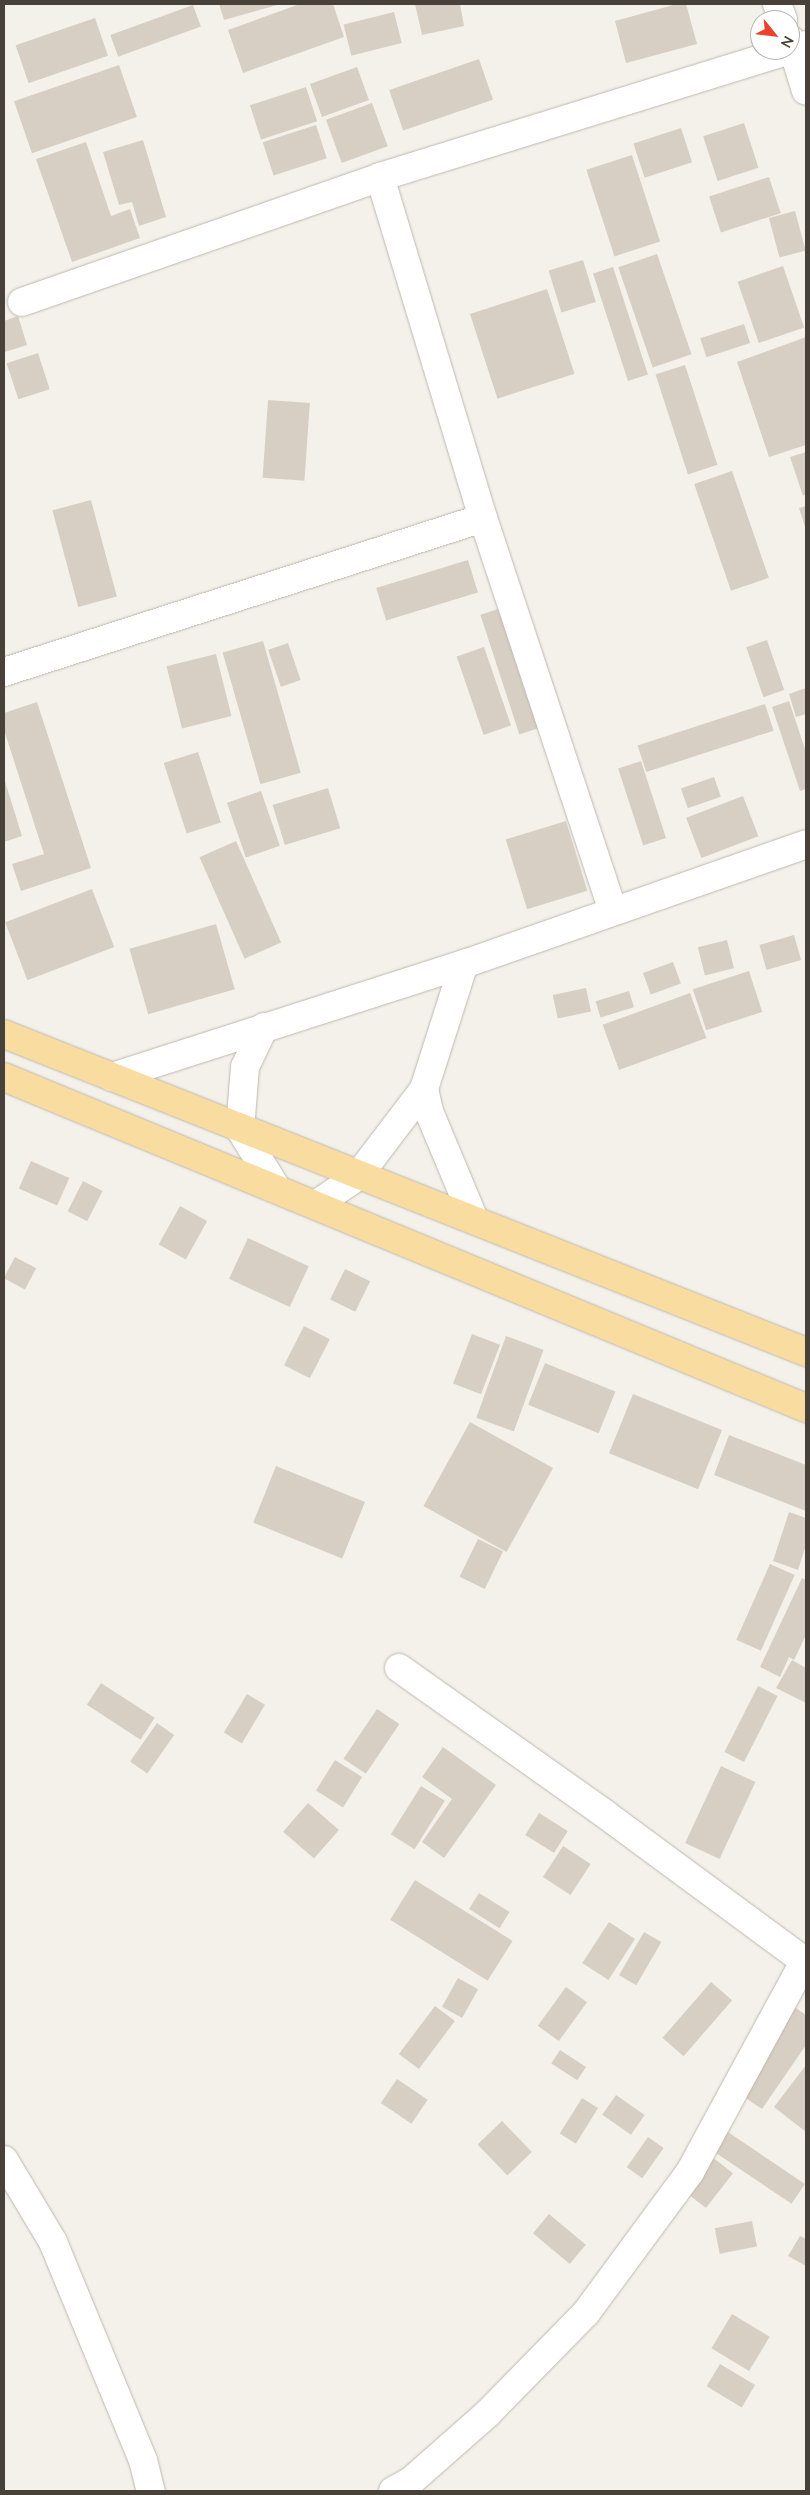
<!DOCTYPE html>
<style>
body{margin:0}
#map{position:relative;width:810px;height:2495px;overflow:hidden;background:#f4f1eb;font-family:Lato,sans-serif}
div>[style]{position:absolute}
[style*='--x']{left:calc(var(--x)*1px);top:calc(var(--y)*1px);width:calc(var(--w)*1px);rotate:calc(var(--a)*1deg)}
.building>*{inset:0;background:#d8cfc4;transform-origin:0 0}
.roads{filter:drop-shadow(0 0 1px #bfb8ad) drop-shadow(0 0 1px #bfb8ad)}
.street>*{height:28px;margin:-14px;padding:0 14px;transform-origin:14px;border-radius:14px;background:#fff}
.primary>*{height:28px;margin:-14px;padding:0 14px;transform-origin:14px;border-radius:14px;background:#f8dca0}
span{translate:-50% -50%;white-space:nowrap;text-align:center;line-height:1.15;-webkit-text-stroke:5px #fff;paint-order:stroke}
.frame{position:absolute;inset:0;border:5px solid #484139;pointer-events:none}
.north{position:absolute;left:750px;top:10px;width:50px;height:50px;box-sizing:border-box;background:#fff;border:1px solid #b6b3b0;border-radius:50%;rotate:119deg;font-size:14px;font-weight:700;line-height:20px;text-align:center;color:#484139}
.north::after{content:'';display:block;margin:auto;width:18px;height:22px;background:#ec412a;clip-path:polygon(50% 0,100% 100%,50% 72%,0 100%)}
</style>
<div id="map">
<div class="building">
<div style="clip-path:polygon(219px 4px,281px 4px,224px 20px)"></div>
<div style="clip-path:polygon(300px 4px,333px 4px,344px 37px,243px 73px,228px 30px)"></div>
<div style="clip-path:polygon(415px 4px,460px 4px,464px 26px,422px 35px)"></div>
<div style="clip-path:polygon(677px 4px,686px 4px,697px 44px,626px 63px,615px 21px)"></div>
<div style="left:193px;top:5px;width:23px;height:88px;rotate:70deg"></div>
<div style="left:394px;top:12px;width:32px;height:52px;rotate:76deg"></div>
<div style="left:95px;top:18px;width:40px;height:84px;rotate:71deg"></div>
<div style="left:479px;top:59px;width:43px;height:95px;rotate:71deg"></div>
<div style="left:119px;top:65px;width:55px;height:111px;rotate:71deg"></div>
<div style="left:357px;top:67px;width:35px;height:50px;rotate:70deg"></div>
<div style="left:306px;top:87px;width:36px;height:59px;rotate:72deg"></div>
<div style="left:372px;top:103px;width:46px;height:49px;rotate:70deg"></div>
<div style="left:744px;top:123px;width:47px;height:43px;rotate:72deg"></div>
<div style="left:316px;top:125px;width:35px;height:56px;rotate:72deg"></div>
<div style="left:681px;top:128px;width:36px;height:50px;rotate:72deg"></div>
<div style="clip-path:polygon(143px 140px,166px 217px,139px 226px,132px 202px,119px 205px,103px 152px)"></div>
<div style="clip-path:polygon(86px 142px,111px 216px,130px 209px,140px 238px,72px 262px,36px 159px)"></div>
<div style="left:632px;top:155px;width:91px;height:48px;rotate:72deg"></div>
<div style="left:769px;top:177px;width:38px;height:63px;rotate:72deg"></div>
<div style="left:795px;top:211px;width:41px;height:27px;rotate:75deg"></div>
<div style="left:657px;top:254px;width:106px;height:41px;rotate:71deg"></div>
<div style="left:583px;top:260px;width:44px;height:36px;rotate:73deg"></div>
<div style="left:783px;top:266px;width:65px;height:48px;rotate:71deg"></div>
<div style="left:613px;top:267px;width:113px;height:21px;rotate:72deg"></div>
<div style="left:547px;top:289px;width:89px;height:81px;rotate:72deg"></div>
<div style="clip-path:polygon(18px 316px,27px 345px,5px 352px,4px 321px)"></div>
<div style="left:744px;top:324px;width:20px;height:46px;rotate:72deg"></div>
<div style="clip-path:polygon(806px 337px,806px 445px,769px 457px,737px 362px)"></div>
<div style="left:38px;top:353px;width:38px;height:33px;rotate:72deg"></div>
<div style="left:685px;top:365px;width:105px;height:31px;rotate:72deg"></div>
<div style="left:268px;top:400px;width:42px;height:78px;rotate:4deg"></div>
<div style="clip-path:polygon(806px 452px,806px 494px,803px 496px,790px 457px)"></div>
<div style="left:732px;top:471px;width:113px;height:40px;rotate:71deg"></div>
<div style="left:91px;top:500px;width:100px;height:40px;rotate:75deg"></div>
<div style="clip-path:polygon(806px 506px,806px 530px,799px 508px)"></div>
<div style="left:468px;top:560px;width:34px;height:96px;rotate:73deg"></div>
<div style="left:507px;top:606px;width:126px;height:28px;rotate:72deg"></div>
<div style="left:767px;top:640px;width:53px;height:22px;rotate:71deg"></div>
<div style="left:263px;top:641px;width:137px;height:42px;rotate:74deg"></div>
<div style="left:288px;top:643px;width:39px;height:21px;rotate:71deg"></div>
<div style="left:484px;top:647px;width:83px;height:29px;rotate:71deg"></div>
<div style="left:216px;top:654px;width:64px;height:51px;rotate:76deg"></div>
<div style="clip-path:polygon(806px 688px,806px 714px,796px 717px,789px 694px)"></div>
<div style="clip-path:polygon(789px 701px,806px 752px,806px 789px,800px 791px,772px 707px)"></div>
<div style="clip-path:polygon(37px 702px,91px 868px,21px 891px,12px 864px,44px 854px,4px 730px,4px 713px)"></div>
<div style="left:765px;top:704px;width:28px;height:134px;rotate:72deg"></div>
<div style="left:198px;top:752px;width:74px;height:36px;rotate:72deg"></div>
<div style="left:641px;top:761px;width:81px;height:24px;rotate:72deg"></div>
<div style="left:714px;top:777px;width:21px;height:35px;rotate:71deg"></div>
<div style="clip-path:polygon(4px 778px,22px 836px,4px 842px)"></div>
<div style="left:328px;top:788px;width:42px;height:58px;rotate:73deg"></div>
<div style="left:261px;top:791px;width:58px;height:36px;rotate:71deg"></div>
<div style="left:743px;top:796px;width:43px;height:61px;rotate:69deg"></div>
<div style="left:566px;top:821px;width:73px;height:63px;rotate:73deg"></div>
<div style="left:236px;top:841px;width:111px;height:40px;rotate:66deg"></div>
<div style="left:92px;top:889px;width:62px;height:93px;rotate:69deg"></div>
<div style="left:216px;top:924px;width:68px;height:90px;rotate:74deg"></div>
<div style="left:794px;top:935px;width:26px;height:36px;rotate:74deg"></div>
<div style="left:727px;top:940px;width:29px;height:30px;rotate:76deg"></div>
<div style="left:673px;top:962px;width:23px;height:32px;rotate:70deg"></div>
<div style="left:749px;top:971px;width:43px;height:59px;rotate:72deg"></div>
<div style="left:586px;top:988px;width:24px;height:34px;rotate:78deg"></div>
<div style="left:629px;top:991px;width:17px;height:35px;rotate:73deg"></div>
<div style="left:690px;top:993px;width:48px;height:93px;rotate:70deg"></div>
<div style="left:31px;top:1161px;width:42px;height:30px;rotate:24deg"></div>
<div style="left:83px;top:1181px;width:22px;height:34px;rotate:27deg"></div>
<div style="left:180px;top:1206px;width:31px;height:44px;rotate:29deg"></div>
<div style="left:248px;top:1238px;width:67px;height:45px;rotate:25deg"></div>
<div style="left:15px;top:1257px;width:24px;height:24px;rotate:28deg"></div>
<div style="left:345px;top:1269px;width:28px;height:34px;rotate:26deg"></div>
<div style="left:304px;top:1326px;width:29px;height:44px;rotate:27deg"></div>
<div style="left:472px;top:1334px;width:30px;height:53px;rotate:21deg"></div>
<div style="left:506px;top:1336px;width:40px;height:87px;rotate:20deg"></div>
<div style="left:545px;top:1363px;width:76px;height:45px;rotate:22deg"></div>
<div style="left:633px;top:1394px;width:96px;height:64px;rotate:22deg"></div>
<div style="left:470px;top:1422px;width:95px;height:96px;rotate:29deg"></div>
<div style="clip-path:polygon(729px 1435px,806px 1465px,806px 1511px,714px 1475px)"></div>
<div style="left:276px;top:1466px;width:96px;height:61px;rotate:22deg"></div>
<div style="clip-path:polygon(789px 1512px,806px 1518px,806px 1545px,798px 1570px,773px 1561px)"></div>
<div style="left:478px;top:1539px;width:28px;height:42px;rotate:26deg"></div>
<div style="left:770px;top:1564px;width:27px;height:83px;rotate:24deg"></div>
<div style="clip-path:polygon(802px 1578px,806px 1580px,806px 1635px,794px 1660px,789px 1657px,780px 1677px,760px 1667px)"></div>
<div style="clip-path:polygon(792px 1660px,806px 1668px,806px 1703px,776px 1688px)"></div>
<div style="left:101px;top:1683px;width:64px;height:26px;rotate:33deg"></div>
<div style="left:758px;top:1686px;width:22px;height:74px;rotate:27deg"></div>
<div style="left:247px;top:1694px;width:21px;height:45px;rotate:31deg"></div>
<div style="left:377px;top:1709px;width:27px;height:60px;rotate:34deg"></div>
<div style="left:157px;top:1723px;width:21px;height:47px;rotate:35deg"></div>
<div style="clip-path:polygon(443px 1747px,496px 1785px,444px 1858px,422px 1842px,452px 1799px,422px 1777px)"></div>
<div style="left:335px;top:1760px;width:32px;height:36px;rotate:32deg"></div>
<div style="left:721px;top:1766px;width:38px;height:85px;rotate:25deg"></div>
<div style="left:421px;top:1786px;width:28px;height:57px;rotate:32deg"></div>
<div style="left:308px;top:1803px;width:41px;height:38px;rotate:41deg"></div>
<div style="left:539px;top:1813px;width:34px;height:26px;rotate:32deg"></div>
<div style="left:563px;top:1846px;width:33px;height:37px;rotate:33deg"></div>
<div style="left:415px;top:1880px;width:115px;height:47px;rotate:32deg"></div>
<div style="left:479px;top:1893px;width:36px;height:19px;rotate:32deg"></div>
<div style="left:609px;top:1922px;width:31px;height:49px;rotate:33deg"></div>
<div style="left:644px;top:1932px;width:20px;height:50px;rotate:30deg"></div>
<div style="left:458px;top:1978px;width:23px;height:33px;rotate:29deg"></div>
<div style="left:711px;top:1982px;width:28px;height:74px;rotate:41deg"></div>
<div style="left:566px;top:1987px;width:26px;height:48px;rotate:36deg"></div>
<div style="left:435px;top:2006px;width:25px;height:60px;rotate:37deg"></div>
<div style="clip-path:polygon(793px 2006px,806px 2015px,806px 2045px,762px 2109px,735px 2091px)"></div>
<div style="left:560px;top:2050px;width:31px;height:16px;rotate:33deg"></div>
<div style="clip-path:polygon(806px 2065px,806px 2132px,774px 2107px)"></div>
<div style="left:397px;top:2079px;width:37px;height:29px;rotate:34deg"></div>
<div style="left:616px;top:2095px;width:35px;height:24px;rotate:35deg"></div>
<div style="left:582px;top:2098px;width:19px;height:42px;rotate:32deg"></div>
<div style="left:502px;top:2121px;width:43px;height:34px;rotate:46deg"></div>
<div style="left:722px;top:2128px;width:100px;height:24px;rotate:34deg"></div>
<div style="left:648px;top:2137px;width:19px;height:37px;rotate:35deg"></div>
<div style="left:707px;top:2153px;width:33px;height:44px;rotate:38deg"></div>
<div style="left:549px;top:2214px;width:48px;height:25px;rotate:40deg"></div>
<div style="left:752px;top:2221px;width:26px;height:38px;rotate:79deg"></div>
<div style="clip-path:polygon(800px 2236px,806px 2239px,806px 2266px,788px 2256px)"></div>
<div style="left:732px;top:2314px;width:44px;height:40px;rotate:31deg"></div>
<div style="left:720px;top:2364px;width:41px;height:26px;rotate:31deg"></div>
</div>
<div class="roads">
<div class="street">
<div style="--x:777;--y:4;--w:17;--a:69"></div>
<div style="--x:790;--y:39;--w:54;--a:72.9"></div>
<div style="--x:380;--y:177;--w:356;--a:73.2"></div>
<div style="--x:483;--y:518;--w:414;--a:71.7"></div>
<div style="--x:22;--y:302;--w:379;--a:-19.2"></div>
<div style="--x:380;--y:177;--w:446;--a:-17.2"></div>
<div style="--x:4;--y:672;--w:503;--a:-17.82"></div>
<div style="--x:264;--y:1027;--w:44;--a:115.4"></div>
<div style="--x:245;--y:1067;--w:62;--a:94.6"></div>
<div style="--x:240;--y:1129;--w:67;--a:58.4"></div>
<div style="--x:112;--y:1077;--w:370;--a:-17.8"></div>
<div style="--x:464;--y:964;--w:362;--a:-19.3"></div>
<div style="--x:424;--y:1089;--w:26;--a:77"></div>
<div style="--x:430;--y:1114;--w:114;--a:67.3"></div>
<div style="--x:317;--y:1204;--w:50;--a:-34.3"></div>
<div style="--x:358;--y:1176;--w:109;--a:-52.8"></div>
<div style="--x:424;--y:1089;--w:131;--a:-72.3"></div>
<div style="--x:399;--y:1668;--w:252;--a:35.3"></div>
<div style="--x:605;--y:1814;--w:250;--a:36.4"></div>
<div style="--x:4;--y:2160;--w:96;--a:59.1"></div>
<div style="--x:53;--y:2242;--w:236;--a:67.6"></div>
<div style="--x:143;--y:2460;--w:32;--a:76"></div>
<div style="--x:393;--y:2491;--w:21;--a:-29"></div>
<div style="--x:411;--y:2481;--w:103;--a:-41.4"></div>
<div style="--x:488;--y:2413;--w:140;--a:-45.6"></div>
<div style="--x:586;--y:2313;--w:175;--a:-53.6"></div>
<div style="--x:690;--y:2172;--w:243;--a:-61.5"></div>
</div>
<div class="primary">
<div style="--x:4;--y:1034;--w:863;--a:21.63"></div>
<div style="--x:4;--y:1077;--w:868;--a:22.43"></div>
</div>
</div>
<div class="frame"></div>
<div class="north">N</div>
</div>
